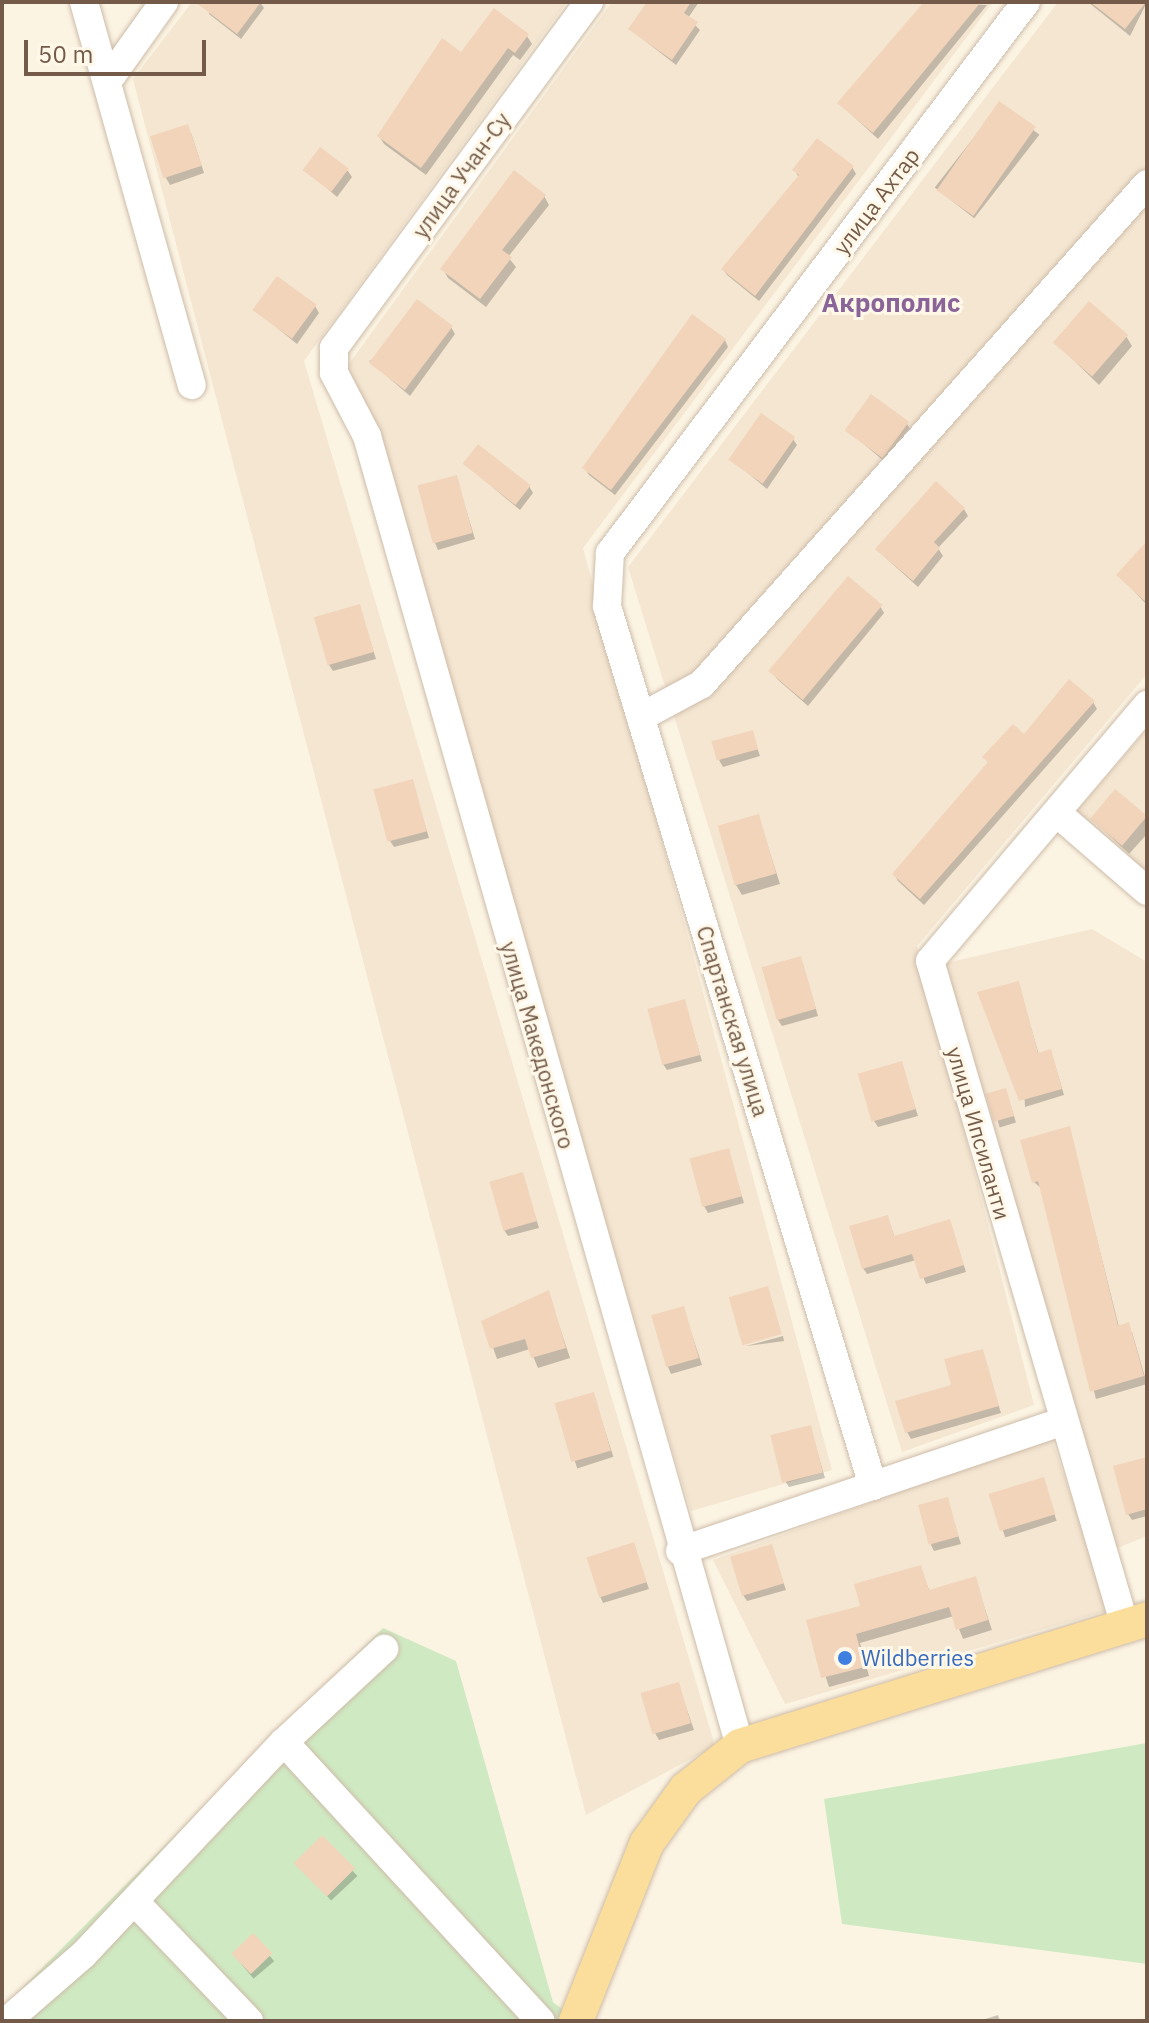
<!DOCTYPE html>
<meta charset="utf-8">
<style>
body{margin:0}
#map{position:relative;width:1149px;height:2023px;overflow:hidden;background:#fcf4e3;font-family:"IBM Plex Sans",sans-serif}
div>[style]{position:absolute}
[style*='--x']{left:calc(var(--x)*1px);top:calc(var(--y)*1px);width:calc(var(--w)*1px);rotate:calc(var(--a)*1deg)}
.residential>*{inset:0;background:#f4e6d1}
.green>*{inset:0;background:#cfeac2}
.shadow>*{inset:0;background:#0003;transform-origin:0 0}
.building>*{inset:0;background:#f2d4bb;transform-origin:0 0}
.roads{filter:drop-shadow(0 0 2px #cebcaa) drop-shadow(0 0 2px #cebcaa)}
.minor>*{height:28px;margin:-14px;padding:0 14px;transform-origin:14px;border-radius:14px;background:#fff}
.major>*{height:34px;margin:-17px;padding:0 17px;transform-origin:17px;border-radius:17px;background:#fbde9b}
.dots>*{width:22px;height:22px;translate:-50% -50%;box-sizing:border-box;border:4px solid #fff8e9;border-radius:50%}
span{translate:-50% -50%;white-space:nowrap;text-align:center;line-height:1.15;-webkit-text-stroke:6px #fff8e9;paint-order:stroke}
.street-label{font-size:22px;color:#745b49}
.shop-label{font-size:22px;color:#366cbe}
.left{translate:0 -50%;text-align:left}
.quarter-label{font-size:26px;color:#8a6498;font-weight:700}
.frame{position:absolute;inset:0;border:4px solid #745b49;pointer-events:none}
.scale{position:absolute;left:24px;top:40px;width:182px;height:36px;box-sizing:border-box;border:4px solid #745b49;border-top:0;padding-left:10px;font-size:24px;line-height:28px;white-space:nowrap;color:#745b49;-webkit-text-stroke:6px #fff8e9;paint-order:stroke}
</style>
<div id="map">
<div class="residential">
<div style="clip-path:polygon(192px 2px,567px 2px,304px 361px,715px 1746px,586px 1815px,133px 79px)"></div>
<div style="clip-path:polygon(612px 2px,993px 2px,583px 548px,832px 1470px,691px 1511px,343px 372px)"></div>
<div style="clip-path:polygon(1058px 2px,1147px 2px,1147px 674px,917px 946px,1034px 1405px,902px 1452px,628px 567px)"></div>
<div style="clip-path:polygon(1147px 730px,1147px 884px,1071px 817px)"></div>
<div style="clip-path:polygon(1092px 929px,1147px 962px,1147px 1536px,1115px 1549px,938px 965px)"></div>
<div style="clip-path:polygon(1051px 1437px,1110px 1610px,785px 1704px,713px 1560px)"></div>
</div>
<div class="green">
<div style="clip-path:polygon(383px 1628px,456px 1661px,553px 2002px,577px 2021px,2px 2021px,2px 2008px)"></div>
<div style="clip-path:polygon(1147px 1743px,1147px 1964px,842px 1924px,824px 1799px)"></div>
</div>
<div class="shadow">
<div style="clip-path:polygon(210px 2px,260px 2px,264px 8px,241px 39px,209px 14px)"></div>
<div style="clip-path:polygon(649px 2px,699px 2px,688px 18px,700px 30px,676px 65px,630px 29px)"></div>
<div style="clip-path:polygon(925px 2px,987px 5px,878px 139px,839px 103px)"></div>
<div style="clip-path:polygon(1147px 2px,1130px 36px,1088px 2px)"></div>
<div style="clip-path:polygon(527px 36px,532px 44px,520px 60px,513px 55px,426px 175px,384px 144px,379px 136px,462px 55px)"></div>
<div style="left:1000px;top:104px;width:50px;height:106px;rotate:38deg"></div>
<div style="clip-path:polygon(191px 133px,204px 173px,170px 185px,166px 178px)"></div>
<div style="clip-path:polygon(852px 167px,856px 174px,759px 301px,727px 275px,723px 269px,799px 178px,795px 170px)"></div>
<div style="clip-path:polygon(306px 170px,348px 171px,352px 177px,337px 197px)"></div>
<div style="clip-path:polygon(544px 196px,549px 205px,508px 257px,516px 267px,486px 307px,448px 278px,443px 269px)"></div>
<div style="clip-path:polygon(315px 306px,319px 313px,297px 344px,255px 310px)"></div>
<div style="clip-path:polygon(451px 327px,455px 334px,410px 396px,369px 361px)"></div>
<div style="clip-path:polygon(1126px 336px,1132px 346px,1099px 385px,1056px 343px)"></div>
<div style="clip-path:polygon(725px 340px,728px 347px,615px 495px,589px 475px,585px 469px)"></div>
<div style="clip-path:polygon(907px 424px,911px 430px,885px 462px,847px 430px)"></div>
<div style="clip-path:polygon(793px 439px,797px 445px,767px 489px,731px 459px)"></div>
<div style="clip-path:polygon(465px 464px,529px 486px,533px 493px,520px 510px)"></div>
<div style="clip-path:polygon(456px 477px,475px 539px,438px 550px,435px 543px)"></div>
<div style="clip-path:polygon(964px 509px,968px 516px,938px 548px,943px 556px,918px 587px,877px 550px)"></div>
<div style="clip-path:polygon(1147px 544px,1147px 605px,1119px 575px)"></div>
<div style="clip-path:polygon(359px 606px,376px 659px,333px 671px,329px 665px)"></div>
<div style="clip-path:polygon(880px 606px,884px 613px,808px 706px,777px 679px,773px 672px)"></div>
<div style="clip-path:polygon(1093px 702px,1097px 709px,924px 905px,898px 881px,894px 874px,989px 764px,985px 757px)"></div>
<div style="clip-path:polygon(752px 733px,760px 756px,723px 767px,719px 760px)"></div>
<div style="clip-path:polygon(412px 782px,429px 838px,394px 847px,390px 841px)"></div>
<div style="clip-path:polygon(1116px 792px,1147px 818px,1147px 834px,1129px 854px,1092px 819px)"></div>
<div style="clip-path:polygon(758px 816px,780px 884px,742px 895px,736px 885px)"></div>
<div style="clip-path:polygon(803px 965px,818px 1016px,782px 1026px,778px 1020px)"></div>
<div style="clip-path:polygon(1018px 983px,1039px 1055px,1053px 1058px,1064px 1095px,1025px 1107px)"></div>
<div style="clip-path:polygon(684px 1001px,702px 1061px,667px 1070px,663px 1064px)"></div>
<div style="clip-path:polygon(901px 1063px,918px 1116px,878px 1127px,874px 1121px)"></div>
<div style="left:1006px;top:1090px;width:34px;height:17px;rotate:73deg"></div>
<div style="clip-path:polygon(1069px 1128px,1119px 1327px,1132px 1332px,1147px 1384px,1096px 1399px,1042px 1189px,1034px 1182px)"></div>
<div style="clip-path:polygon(728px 1151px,744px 1203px,708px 1213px,704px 1206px)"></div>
<div style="clip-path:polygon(522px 1174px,539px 1228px,508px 1236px,504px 1230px)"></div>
<div style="clip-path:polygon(890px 1224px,895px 1238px,952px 1228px,966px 1272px,926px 1284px,916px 1260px,867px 1274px,863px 1268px)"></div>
<div style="clip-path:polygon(548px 1292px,570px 1358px,538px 1368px,530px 1349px,497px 1359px,484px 1322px)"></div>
<div style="clip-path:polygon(683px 1308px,702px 1365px,671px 1374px,668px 1367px)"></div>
<div style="clip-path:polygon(783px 1336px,784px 1341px,746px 1346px)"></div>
<div style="clip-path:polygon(982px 1351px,1001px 1413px,911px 1439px,907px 1432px)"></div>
<div style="left:593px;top:1394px;width:66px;height:38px;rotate:72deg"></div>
<div style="clip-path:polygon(810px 1427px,825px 1478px,789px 1487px,785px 1481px)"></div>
<div style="clip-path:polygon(1147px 1459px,1147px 1516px,1132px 1520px,1128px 1514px)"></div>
<div style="left:1043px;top:1479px;width:44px;height:54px;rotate:72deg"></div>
<div style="clip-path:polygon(947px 1500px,961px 1544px,934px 1551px,931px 1545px)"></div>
<div style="clip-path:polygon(633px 1544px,649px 1589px,603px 1603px,600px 1596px)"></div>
<div style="clip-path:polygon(771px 1546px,786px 1590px,747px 1601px,743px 1595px)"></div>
<div style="clip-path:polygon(920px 1568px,930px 1592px,975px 1579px,992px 1630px,963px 1639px,954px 1616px,860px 1643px,869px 1676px,829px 1687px,808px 1622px,862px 1607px)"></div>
<div style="clip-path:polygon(678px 1684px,694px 1730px,659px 1740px,655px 1733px)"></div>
<div style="left:322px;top:1838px;width:52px;height:36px;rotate:47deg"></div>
<div style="left:253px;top:1936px;width:33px;height:27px;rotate:50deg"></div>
<div style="clip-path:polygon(998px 2015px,1000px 2021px,979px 2021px)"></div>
</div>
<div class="building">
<div style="clip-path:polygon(195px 2px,261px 2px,237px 34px)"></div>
<div style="clip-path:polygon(647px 2px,691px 2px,684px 13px,698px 22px,672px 60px,628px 29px)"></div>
<div style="clip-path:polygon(924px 2px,981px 2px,873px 133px,837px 103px)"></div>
<div style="clip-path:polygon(1090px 2px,1146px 2px,1125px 29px)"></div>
<div style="clip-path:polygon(494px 8px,529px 34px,515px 53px,508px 48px,421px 168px,377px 136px,442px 38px,461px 52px)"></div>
<div style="left:999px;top:101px;width:45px;height:109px;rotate:35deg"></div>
<div style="left:188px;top:124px;width:44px;height:40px;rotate:72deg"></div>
<div style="clip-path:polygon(817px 138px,854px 166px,755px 296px,721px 269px,799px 175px,792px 170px)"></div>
<div style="left:320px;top:147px;width:36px;height:29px;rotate:37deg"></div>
<div style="clip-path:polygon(514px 170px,546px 195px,502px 250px,512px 257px,480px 299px,440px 269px)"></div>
<div style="left:277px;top:276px;width:49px;height:42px;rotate:36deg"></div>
<div style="left:417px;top:299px;width:45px;height:80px;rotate:37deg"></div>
<div style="left:1089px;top:301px;width:52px;height:55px;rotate:41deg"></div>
<div style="clip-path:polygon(692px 314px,726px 339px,611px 490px,582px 468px)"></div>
<div style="left:871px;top:394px;width:47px;height:45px;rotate:36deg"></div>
<div style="left:761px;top:413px;width:42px;height:57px;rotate:35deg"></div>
<div style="left:478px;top:444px;width:67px;height:25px;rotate:38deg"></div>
<div style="left:457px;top:475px;width:60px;height:41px;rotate:75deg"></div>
<div style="clip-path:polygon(936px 481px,965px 508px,934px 542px,940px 548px,913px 581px,875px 549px)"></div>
<div style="clip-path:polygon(1147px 541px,1147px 603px,1116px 575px)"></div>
<div style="left:848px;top:576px;width:45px;height:124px;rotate:40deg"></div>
<div style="left:360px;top:604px;width:50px;height:48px;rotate:74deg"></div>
<div style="clip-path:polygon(1069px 679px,1095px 701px,920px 899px,892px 874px,988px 762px,982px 757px,1013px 724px,1024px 734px)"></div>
<div style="left:753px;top:730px;width:20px;height:43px;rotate:75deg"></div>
<div style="left:413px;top:779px;width:54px;height:41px;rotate:75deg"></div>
<div style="left:1115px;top:789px;width:42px;height:39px;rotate:40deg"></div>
<div style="left:759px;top:814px;width:62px;height:43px;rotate:74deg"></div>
<div style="left:801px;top:956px;width:55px;height:41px;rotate:74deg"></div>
<div style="clip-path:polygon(1019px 981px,1038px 1053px,1051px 1049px,1062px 1089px,1019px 1101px,977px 992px)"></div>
<div style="left:685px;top:999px;width:58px;height:39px;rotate:75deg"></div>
<div style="left:902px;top:1061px;width:50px;height:46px;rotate:74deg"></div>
<div style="left:1006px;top:1088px;width:29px;height:21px;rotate:74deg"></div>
<div style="clip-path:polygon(1070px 1126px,1118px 1326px,1129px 1322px,1144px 1376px,1090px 1392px,1038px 1181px,1032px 1183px,1020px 1140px)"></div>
<div style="left:729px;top:1148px;width:50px;height:41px;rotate:75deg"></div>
<div style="left:523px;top:1172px;width:51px;height:35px;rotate:74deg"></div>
<div style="clip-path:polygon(888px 1215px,894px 1236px,950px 1219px,964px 1265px,920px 1279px,912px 1254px,862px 1269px,849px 1226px)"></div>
<div style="left:768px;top:1286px;width:50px;height:41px;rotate:74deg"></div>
<div style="clip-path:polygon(549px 1290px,566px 1348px,531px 1358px,525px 1339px,490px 1349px,481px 1321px)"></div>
<div style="left:684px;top:1306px;width:54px;height:34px;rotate:74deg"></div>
<div style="clip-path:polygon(983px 1349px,999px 1406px,905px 1433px,895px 1401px,951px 1385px,944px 1359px)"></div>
<div style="left:594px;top:1392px;width:61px;height:41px;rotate:74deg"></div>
<div style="left:811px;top:1425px;width:49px;height:42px;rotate:76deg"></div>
<div style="clip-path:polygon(1147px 1457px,1147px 1509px,1126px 1515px,1113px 1466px)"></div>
<div style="left:1044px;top:1477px;width:39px;height:58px;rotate:73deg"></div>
<div style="left:948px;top:1497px;width:41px;height:31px;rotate:75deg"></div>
<div style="left:634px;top:1542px;width:42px;height:50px;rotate:72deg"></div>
<div style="left:772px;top:1544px;width:41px;height:44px;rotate:73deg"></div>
<div style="clip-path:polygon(921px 1565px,929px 1590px,976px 1576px,988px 1620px,956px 1630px,949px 1607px,856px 1634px,865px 1667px,821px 1678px,806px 1620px,860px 1606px,854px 1584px)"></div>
<div style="left:679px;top:1682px;width:43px;height:40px;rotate:74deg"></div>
<div style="left:322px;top:1835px;width:47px;height:40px;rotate:45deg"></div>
<div style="left:253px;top:1933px;width:28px;height:30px;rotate:46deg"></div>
</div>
<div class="roads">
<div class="minor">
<div style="--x:84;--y:2;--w:398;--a:74.3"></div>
<div style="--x:589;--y:2;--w:430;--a:126.4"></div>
<div style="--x:334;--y:348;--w:25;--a:90"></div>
<div style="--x:334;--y:373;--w:71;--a:62.4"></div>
<div style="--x:367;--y:436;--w:1362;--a:74.11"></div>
<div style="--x:107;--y:82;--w:98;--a:-54.5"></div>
<div style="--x:641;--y:717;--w:69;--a:-28.4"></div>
<div style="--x:702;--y:684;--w:669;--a:-48.33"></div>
<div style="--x:1057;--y:813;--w:119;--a:40.9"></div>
<div style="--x:873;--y:1486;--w:919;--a:-106.82"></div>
<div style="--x:607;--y:606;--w:53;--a:-86.8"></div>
<div style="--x:610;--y:553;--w:690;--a:-52.95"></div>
<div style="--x:680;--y:1551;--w:403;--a:-18.7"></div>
<div style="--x:1125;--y:1626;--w:693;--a:-106.34"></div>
<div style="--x:930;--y:961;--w:336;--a:-49.7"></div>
<div style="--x:284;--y:1742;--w:379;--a:47.4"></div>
<div style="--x:135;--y:1902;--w:165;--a:46.2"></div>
<div style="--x:7;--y:2021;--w:102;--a:-41"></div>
<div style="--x:84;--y:1954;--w:291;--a:-46.7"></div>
<div style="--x:284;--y:1742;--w:137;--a:-42.9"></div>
</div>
<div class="major">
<div style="--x:576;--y:2021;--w:192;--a:-68.3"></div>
<div style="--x:647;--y:1843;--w:67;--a:-54.2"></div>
<div style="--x:686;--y:1789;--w:69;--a:-38.5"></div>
<div style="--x:740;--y:1746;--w:426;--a:-17.3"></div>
</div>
</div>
<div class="dots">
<div style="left:845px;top:1658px;background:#3f7fe0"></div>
</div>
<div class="street-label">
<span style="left:461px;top:175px;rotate:-54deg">улица Учан-Су</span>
<span style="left:876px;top:201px;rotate:-53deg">улица Ахтар</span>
<span style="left:733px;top:1021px;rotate:73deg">Спартанская улица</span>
<span style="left:538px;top:1045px;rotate:74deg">улица Македонского</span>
<span style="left:979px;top:1133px;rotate:74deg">улица Ипсиланти</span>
</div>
<div class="shop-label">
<span class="left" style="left:861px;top:1658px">Wildberries</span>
</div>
<div class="quarter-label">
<span style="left:891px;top:303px">Акрополис</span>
</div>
<div class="frame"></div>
<div class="scale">50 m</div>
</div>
